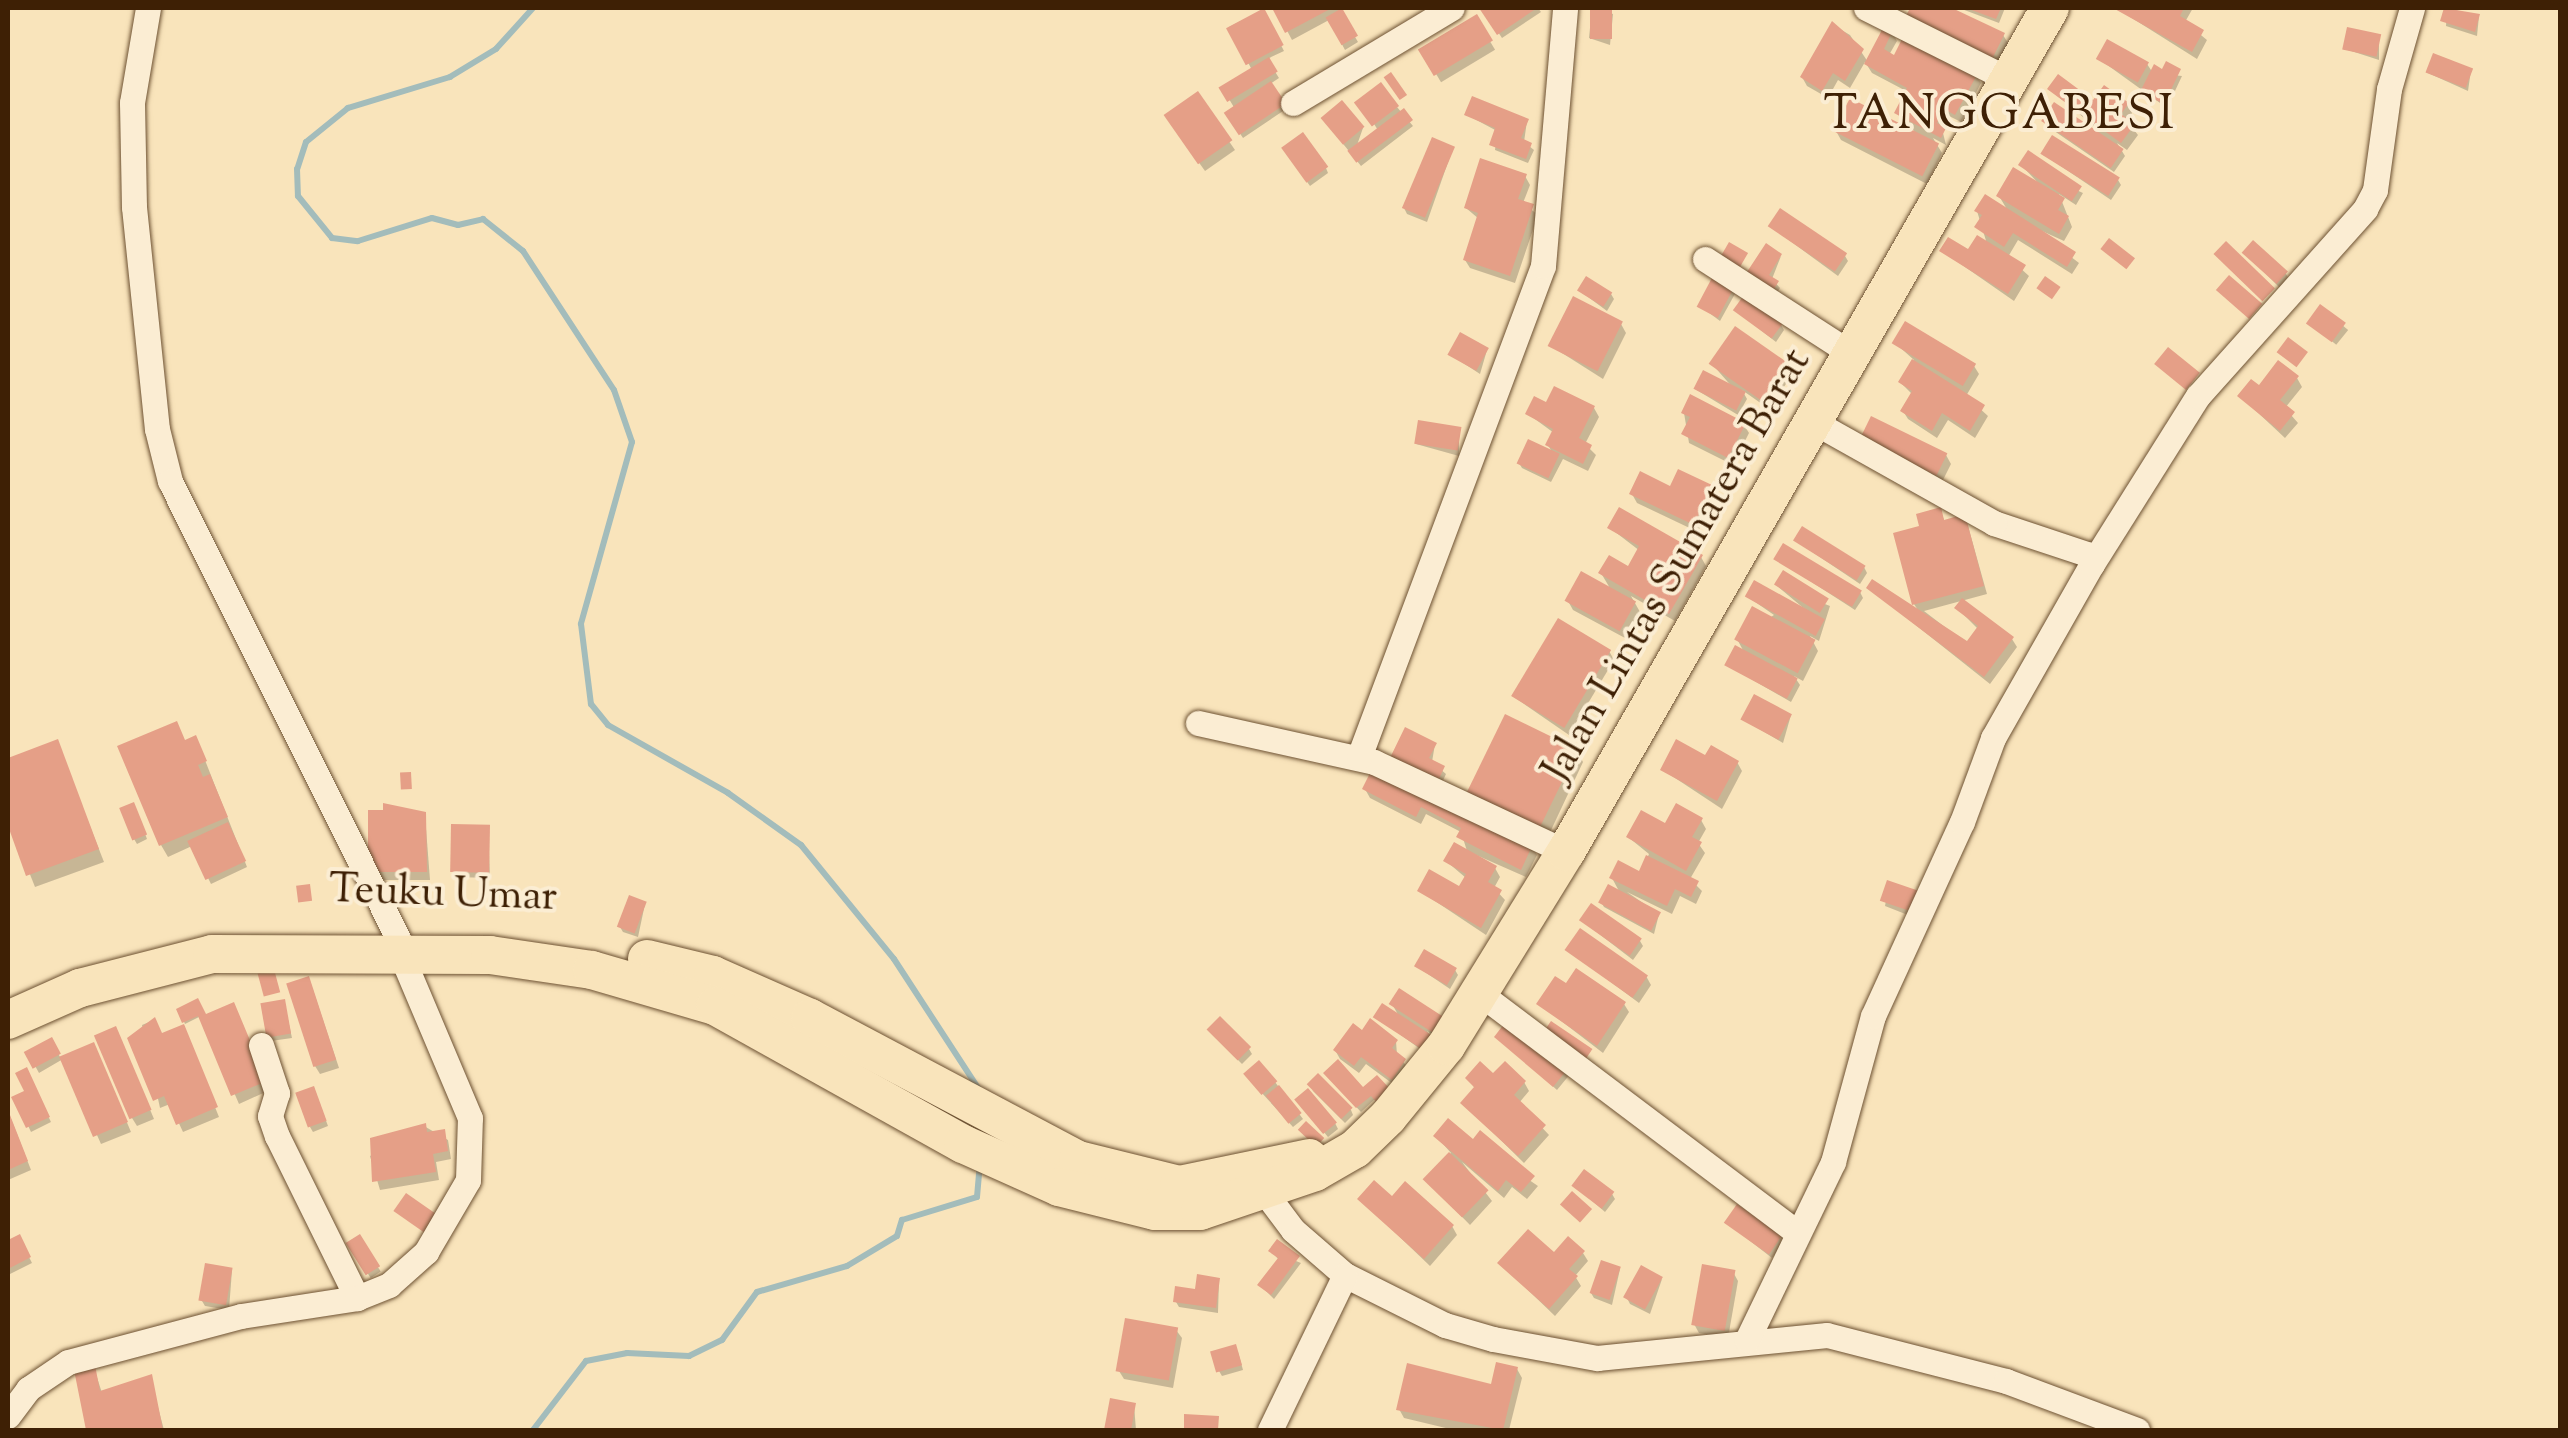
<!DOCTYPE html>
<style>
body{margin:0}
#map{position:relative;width:2568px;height:1438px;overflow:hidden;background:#f9e4bb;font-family:"Sorts Mill Goudy",serif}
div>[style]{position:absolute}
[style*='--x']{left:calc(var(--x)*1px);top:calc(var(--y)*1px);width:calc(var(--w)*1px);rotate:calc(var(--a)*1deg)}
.shadow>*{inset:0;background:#0003;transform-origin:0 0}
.stream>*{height:6px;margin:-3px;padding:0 3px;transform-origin:3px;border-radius:3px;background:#a3bcbb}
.building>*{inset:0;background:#e59f87;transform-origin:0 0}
.roads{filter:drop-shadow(0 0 2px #6d5132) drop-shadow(0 0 2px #6d5132)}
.minor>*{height:25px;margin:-12.5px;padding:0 12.5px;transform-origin:12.5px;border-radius:12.5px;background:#fbedd3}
.highway>*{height:38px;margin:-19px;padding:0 19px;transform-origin:19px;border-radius:19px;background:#f9e4bb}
span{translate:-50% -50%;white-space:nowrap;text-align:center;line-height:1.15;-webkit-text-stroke:8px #fbedd3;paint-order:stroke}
.street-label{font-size:42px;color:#3e2005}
.quarter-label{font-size:48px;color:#3e2005;letter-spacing:2.5px}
.frame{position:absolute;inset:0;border:10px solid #3e2005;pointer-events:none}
</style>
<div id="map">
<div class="shadow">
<div style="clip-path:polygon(1275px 8px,1338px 8px,1358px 42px,1345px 50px,1329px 20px,1292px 40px)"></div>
<div style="clip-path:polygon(1482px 8px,1538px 8px,1541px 12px,1502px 38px)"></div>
<div style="clip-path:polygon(1592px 8px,1613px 14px,1610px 45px,1589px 38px)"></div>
<div style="clip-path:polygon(1913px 8px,1947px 8px,2003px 35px,2008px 43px,1997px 66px,1908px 18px)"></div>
<div style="clip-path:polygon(1959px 8px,2005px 8px,1999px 23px)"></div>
<div style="clip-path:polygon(2116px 8px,2193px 8px,2185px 22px,2207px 40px,2197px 59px)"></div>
<div style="clip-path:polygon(2447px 8px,2479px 16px,2477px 36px,2446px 26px)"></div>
<div style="clip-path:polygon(1263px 10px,1284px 51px,1267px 59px,1279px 78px,1270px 84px,1286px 109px,1243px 138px,1227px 114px,1235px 109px,1223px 89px,1252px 70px,1229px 27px)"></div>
<div style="left:1476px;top:18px;width:37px;height:63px;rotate:59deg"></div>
<div style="clip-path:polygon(1833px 25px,1850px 35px,1868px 62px,1892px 32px,1897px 41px,1889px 55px,1976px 75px,1981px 83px,1961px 122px,1949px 116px,1942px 129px,1946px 145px,1933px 138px,1942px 153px,1927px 184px,1841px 140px,1836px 131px,1919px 136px,1897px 113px,1908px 92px,1872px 73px,1865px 62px,1850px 88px,1838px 80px,1828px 98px,1807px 86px,1802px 77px)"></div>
<div style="clip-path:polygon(2379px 37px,2379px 60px,2345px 49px)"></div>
<div style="clip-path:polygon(2099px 59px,2147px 64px,2153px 73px,2182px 76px,2167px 108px)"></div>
<div style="clip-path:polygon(2471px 70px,2468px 91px,2428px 73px)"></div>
<div style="clip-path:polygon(2050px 90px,2094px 103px,2127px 104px,2132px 113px,2127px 121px,2138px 135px,2127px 150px,2117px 143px,2125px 156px,2114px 172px,2047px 126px,2044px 121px,2100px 131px)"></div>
<div style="clip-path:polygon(1197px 95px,1235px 150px,1205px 171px,1172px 125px)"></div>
<div style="clip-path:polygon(1397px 107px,1413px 126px,1361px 166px,1327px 124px,1363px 128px,1356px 148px,1379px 132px,1368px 114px)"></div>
<div style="clip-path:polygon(1467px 115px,1527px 121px,1524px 142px,1534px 150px,1528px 163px,1495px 150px,1497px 131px)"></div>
<div style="clip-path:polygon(1453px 148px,1427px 222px,1407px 214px,1404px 208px)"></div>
<div style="clip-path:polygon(1287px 154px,1326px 168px,1328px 173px,1310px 186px)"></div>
<div style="clip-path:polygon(2043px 154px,2118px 180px,2121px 185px,2111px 200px)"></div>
<div style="clip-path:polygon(2021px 165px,2083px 193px,2076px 205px,2059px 194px,2072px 227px,2064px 241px,2031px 226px,2079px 263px,2072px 274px,2018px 240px,2008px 257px,2029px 276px,2014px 301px,1942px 251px,1969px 252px,1987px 244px,1977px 211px,2008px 211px,1999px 196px,2043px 188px)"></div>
<div style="clip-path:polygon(1525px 176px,1530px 185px,1523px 203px,1538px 215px,1515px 283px,1470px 268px,1465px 260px,1479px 219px,1466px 208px)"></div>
<div style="clip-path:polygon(1771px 227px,1845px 256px,1848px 261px,1838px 276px)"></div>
<div style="clip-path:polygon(2245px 253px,2286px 274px,2289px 279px,2281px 289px)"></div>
<div style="clip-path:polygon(1781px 256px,1772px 279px,1780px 288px,1773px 299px,1749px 284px)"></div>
<div style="clip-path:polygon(1715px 278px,1736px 292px,1720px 321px,1700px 306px)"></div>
<div style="clip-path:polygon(1580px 291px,1611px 294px,1614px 299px,1607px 311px)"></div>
<div style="left:2321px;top:308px;width:35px;height:19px;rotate:39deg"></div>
<div style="clip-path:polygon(1736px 311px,1781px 325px,1784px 330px,1776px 342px)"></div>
<div style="clip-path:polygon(1621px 324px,1626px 333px,1603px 379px,1551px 346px)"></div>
<div style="clip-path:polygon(1895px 343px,1974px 366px,1979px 374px,1966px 396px,1988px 416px,1975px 438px,1948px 420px,1937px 438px,1908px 419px,1903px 411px,1913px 395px,1900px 382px,1914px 360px)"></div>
<div style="clip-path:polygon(1487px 350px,1480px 374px,1451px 355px)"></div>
<div style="clip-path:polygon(1712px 364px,1787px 366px,1792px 375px,1769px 409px,1742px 390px,1747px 399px,1738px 415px,1695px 389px,1734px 389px)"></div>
<div style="clip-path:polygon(2297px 378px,2302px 387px,2285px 408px,2298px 423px,2285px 438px,2240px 396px)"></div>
<div style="clip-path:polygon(1547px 405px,1594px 408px,1599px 417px,1585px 444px,1596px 455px,1588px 471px,1563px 459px,1551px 482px,1522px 468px,1519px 463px,1553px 454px,1548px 445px,1554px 433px,1528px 414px)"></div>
<div style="clip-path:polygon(1684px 413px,1744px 425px,1749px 433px,1733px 465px,1689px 443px)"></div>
<div style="clip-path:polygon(1459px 430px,1459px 456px,1416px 444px)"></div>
<div style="clip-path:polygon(1868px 447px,1946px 455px,1951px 464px,1942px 482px)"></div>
<div style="clip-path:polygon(1711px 487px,1716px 496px,1698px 532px,1637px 503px,1632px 494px)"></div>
<div style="clip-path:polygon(1940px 510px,1945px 522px,1964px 517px,1968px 526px,1987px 594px,1924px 611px,1967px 644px,1978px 629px,1957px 608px,2012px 639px,2017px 647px,1990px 684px,1869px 588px,1919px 612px,1914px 604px,1923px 528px)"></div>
<div style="clip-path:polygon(1610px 528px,1701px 557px,1706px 566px,1675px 621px,1631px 596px,1640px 612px,1625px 638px,1573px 610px,1568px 601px,1611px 590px,1601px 573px,1629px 569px,1640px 551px)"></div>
<div style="clip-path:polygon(1796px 541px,1864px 567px,1867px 573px,1860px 584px)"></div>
<div style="clip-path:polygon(1776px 559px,1860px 592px,1863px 598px,1855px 610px)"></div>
<div style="clip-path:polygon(1776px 585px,1830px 606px,1819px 641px,1810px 636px,1818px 651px,1803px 681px,1794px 676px,1800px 685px,1791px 702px,1727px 665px,1745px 654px,1737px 639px,1774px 615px,1748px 597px,1813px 616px)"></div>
<div style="clip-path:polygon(1609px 651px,1614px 660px,1569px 735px,1514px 697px)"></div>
<div style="clip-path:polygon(1791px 715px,1783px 743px,1744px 720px)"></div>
<div style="clip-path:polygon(57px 742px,104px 862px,35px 887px,8px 819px,8px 761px)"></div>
<div style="clip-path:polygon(1435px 744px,1432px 762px,1446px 774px,1440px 787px,1392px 760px)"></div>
<div style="clip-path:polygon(201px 750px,247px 867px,211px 884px,192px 846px,168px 857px,161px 845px)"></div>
<div style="clip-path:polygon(1576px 750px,1583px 762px,1546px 841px,1476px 807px)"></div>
<div style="clip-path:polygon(1706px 759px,1737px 762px,1742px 771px,1722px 809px,1663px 770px)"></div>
<div style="clip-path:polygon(1373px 775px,1532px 846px,1537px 855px,1526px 877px,1467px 851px,1461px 832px,1426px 814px,1421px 824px,1370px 798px,1365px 789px)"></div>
<div style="clip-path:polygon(136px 810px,147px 839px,137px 844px,134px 839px)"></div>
<div style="clip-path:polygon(425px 815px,430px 880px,376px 880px,371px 871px)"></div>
<div style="clip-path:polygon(1701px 820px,1706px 829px,1698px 843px,1705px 853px,1690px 879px,1702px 891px,1696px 904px,1680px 896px,1672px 914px,1627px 892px,1659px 914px,1654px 934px,1604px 907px,1601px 902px,1620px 893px,1612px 878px,1640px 874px,1649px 854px,1628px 837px)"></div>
<div style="clip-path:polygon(488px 828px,490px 878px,456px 877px,453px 872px)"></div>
<div style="clip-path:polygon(1446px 861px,1495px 868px,1500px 877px,1494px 888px,1505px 900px,1486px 935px,1420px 891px,1460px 889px,1466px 878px)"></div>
<div style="clip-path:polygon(1889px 883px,1913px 917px,1885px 906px)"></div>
<div style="clip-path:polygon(645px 904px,638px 937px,623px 932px,620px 927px)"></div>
<div style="clip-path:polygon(1581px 920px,1640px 941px,1643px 946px,1633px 960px)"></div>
<div style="clip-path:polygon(1568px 950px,1646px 976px,1651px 985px,1639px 1003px)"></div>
<div style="clip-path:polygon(1416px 966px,1455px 970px,1458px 975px,1450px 989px)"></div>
<div style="clip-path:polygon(312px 987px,339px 1068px,320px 1074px,315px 1066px)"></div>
<div style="clip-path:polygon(1400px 991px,1439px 1039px,1427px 1031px,1434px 1043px,1427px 1054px,1376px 1017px,1400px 1018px,1392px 1004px)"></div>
<div style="clip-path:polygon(284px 1001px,292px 1038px,271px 1041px,268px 1036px)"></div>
<div style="clip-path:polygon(1539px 1004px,1624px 1004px,1629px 1012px,1603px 1053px)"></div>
<div style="clip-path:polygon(179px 1010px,205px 1017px,270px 1090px,239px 1104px,201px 1016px,185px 1024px)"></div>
<div style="clip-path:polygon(154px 1020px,162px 1036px,185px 1033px,219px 1117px,183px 1132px,170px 1104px,160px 1108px,142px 1025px)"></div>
<div style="clip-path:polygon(1362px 1033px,1396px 1041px,1397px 1055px,1410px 1070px,1397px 1087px,1366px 1064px,1359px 1073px,1340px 1059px,1335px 1050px)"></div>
<div style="clip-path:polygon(1213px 1035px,1249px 1049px,1252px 1054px,1242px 1064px)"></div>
<div style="clip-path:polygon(1497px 1037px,1571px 1073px,1557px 1090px)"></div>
<div style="clip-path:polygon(120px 1038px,154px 1119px,137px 1126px,132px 1118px)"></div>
<div style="clip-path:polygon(51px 1040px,61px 1059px,98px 1054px,131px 1132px,101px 1144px,63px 1059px,39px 1073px,28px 1053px)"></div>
<div style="clip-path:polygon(26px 1070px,51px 1122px,31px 1132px,15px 1098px,27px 1092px)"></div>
<div style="clip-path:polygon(1494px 1077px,1524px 1082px,1529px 1091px,1519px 1103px,1549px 1135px,1524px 1163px,1463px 1103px,1476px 1090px,1468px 1078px)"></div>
<div style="clip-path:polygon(1329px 1078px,1363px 1090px,1393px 1098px,1375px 1099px,1361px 1112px)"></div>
<div style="clip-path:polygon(1249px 1079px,1275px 1082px,1303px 1119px,1293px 1127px)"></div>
<div style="clip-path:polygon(1312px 1090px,1351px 1110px,1353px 1115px,1345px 1123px)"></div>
<div style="clip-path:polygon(316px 1094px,328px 1126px,313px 1132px,310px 1127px)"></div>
<div style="clip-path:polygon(1301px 1105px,1335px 1123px,1338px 1129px,1328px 1137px)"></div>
<div style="clip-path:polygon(8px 1111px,31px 1170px,8px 1180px)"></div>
<div style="clip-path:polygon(424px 1126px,448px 1140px,451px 1159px,436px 1162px,439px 1180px,380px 1190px,370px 1156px)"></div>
<div style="clip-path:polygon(1436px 1136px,1473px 1142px,1538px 1186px,1527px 1199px,1512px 1187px,1504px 1198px,1462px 1162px,1492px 1201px,1470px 1225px,1426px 1180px,1451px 1153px)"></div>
<div style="clip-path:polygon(1575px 1186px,1612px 1194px,1615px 1199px,1605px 1212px)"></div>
<div style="clip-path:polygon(1360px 1199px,1392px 1200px,1452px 1226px,1457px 1235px,1430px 1266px)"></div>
<div style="clip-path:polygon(1727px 1223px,1780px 1238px,1783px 1243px,1772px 1258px)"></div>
<div style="clip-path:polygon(19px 1237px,32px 1263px,8px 1275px,8px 1243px)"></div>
<div style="left:359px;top:1238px;width:40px;height:12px;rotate:57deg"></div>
<div style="clip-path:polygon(1271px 1251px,1301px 1263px,1274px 1299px,1260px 1285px,1279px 1260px)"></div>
<div style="clip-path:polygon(1583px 1253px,1588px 1261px,1575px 1276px,1581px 1286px,1555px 1316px,1500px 1263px)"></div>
<div style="clip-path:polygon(1620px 1269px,1612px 1305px,1594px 1298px,1591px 1293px)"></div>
<div style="clip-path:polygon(232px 1270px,229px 1310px,205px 1306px,202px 1301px)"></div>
<div style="clip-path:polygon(1733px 1272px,1738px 1281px,1728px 1338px,1699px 1333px,1694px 1324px)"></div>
<div style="clip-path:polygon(1662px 1279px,1650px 1314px,1630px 1304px,1627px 1298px)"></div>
<div style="clip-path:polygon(1219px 1280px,1218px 1313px,1179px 1307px,1176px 1302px)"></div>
<div style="clip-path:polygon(1176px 1330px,1182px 1338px,1173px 1388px,1124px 1379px,1119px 1371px)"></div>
<div style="clip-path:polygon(1238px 1352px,1243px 1370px,1222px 1376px,1219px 1371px)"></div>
<div style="clip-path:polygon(94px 1368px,102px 1393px,150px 1377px,164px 1430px,88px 1430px,77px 1372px)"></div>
<div style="clip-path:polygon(1517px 1369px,1522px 1378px,1509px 1430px,1454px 1430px,1404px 1418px,1399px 1409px,1492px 1387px)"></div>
<div style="clip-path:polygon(1112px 1401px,1134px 1405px,1136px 1430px,1106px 1430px)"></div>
</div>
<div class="stream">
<div style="--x:533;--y:8;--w:55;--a:132.1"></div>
<div style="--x:496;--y:49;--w:54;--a:148.7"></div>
<div style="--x:450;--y:77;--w:107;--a:163.1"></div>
<div style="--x:348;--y:108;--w:54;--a:141"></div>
<div style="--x:306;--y:142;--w:28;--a:108"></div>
<div style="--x:297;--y:169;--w:27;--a:88"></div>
<div style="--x:298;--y:196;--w:54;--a:51"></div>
<div style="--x:332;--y:238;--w:26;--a:7"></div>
<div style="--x:358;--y:241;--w:77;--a:-17.3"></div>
<div style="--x:432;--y:218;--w:27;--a:15"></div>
<div style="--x:458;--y:225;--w:26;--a:-13"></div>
<div style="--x:483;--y:219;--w:51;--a:38.7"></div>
<div style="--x:523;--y:251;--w:166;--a:56.8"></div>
<div style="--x:614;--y:390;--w:55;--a:70.9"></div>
<div style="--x:632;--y:442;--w:189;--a:105.7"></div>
<div style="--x:581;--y:624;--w:81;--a:82.9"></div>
<div style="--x:591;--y:704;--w:27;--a:51"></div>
<div style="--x:608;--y:725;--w:138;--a:29.5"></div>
<div style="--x:728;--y:793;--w:90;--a:35.5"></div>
<div style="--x:801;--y:845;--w:147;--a:50.8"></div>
<div style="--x:894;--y:959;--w:158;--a:56.9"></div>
<div style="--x:533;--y:1430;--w:87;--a:-52.5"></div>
<div style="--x:586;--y:1361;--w:42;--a:-11"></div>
<div style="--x:627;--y:1353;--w:62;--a:2.8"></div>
<div style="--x:689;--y:1356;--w:37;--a:-26"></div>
<div style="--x:722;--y:1340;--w:59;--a:-53.9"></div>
<div style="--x:757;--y:1292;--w:94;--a:-16.1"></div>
<div style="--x:847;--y:1266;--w:58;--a:-31"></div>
<div style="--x:897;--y:1236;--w:17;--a:-73"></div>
<div style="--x:902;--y:1220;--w:78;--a:-17"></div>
<div style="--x:977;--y:1197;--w:34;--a:-85"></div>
</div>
<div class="building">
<div style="left:1264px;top:8px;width:42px;height:43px;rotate:62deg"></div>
<div style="clip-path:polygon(1272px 8px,1332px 8px,1285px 33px)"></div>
<div style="left:1342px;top:8px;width:32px;height:19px;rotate:60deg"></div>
<div style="clip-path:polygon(1479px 8px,1537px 8px,1497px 35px)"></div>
<div style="left:1590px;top:8px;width:22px;height:31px"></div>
<div style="clip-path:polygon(1910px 8px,1952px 8px,2005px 33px,1992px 59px,1905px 18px)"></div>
<div style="clip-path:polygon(1966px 8px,2001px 8px,1996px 19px)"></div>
<div style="clip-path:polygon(2113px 8px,2184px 8px,2180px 16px,2204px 30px,2192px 52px)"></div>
<div style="clip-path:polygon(2444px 8px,2480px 14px,2475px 32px,2440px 21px)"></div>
<div style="left:1477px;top:14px;width:31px;height:69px;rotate:59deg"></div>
<div style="clip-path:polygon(1832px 21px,1864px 49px,1845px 81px,1833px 73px,1822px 91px,1800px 77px)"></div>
<div style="clip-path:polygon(1884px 26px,1893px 30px,1884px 49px,1894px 55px,1905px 33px,1978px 73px,1955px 115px,1944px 109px,1937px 123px,1946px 128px,1941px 138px,1894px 113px,1907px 88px,1864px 64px)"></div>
<div style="left:2347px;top:27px;width:35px;height:23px;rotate:12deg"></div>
<div style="left:2107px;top:39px;width:48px;height:23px;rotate:29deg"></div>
<div style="left:2433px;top:53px;width:43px;height:21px;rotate:21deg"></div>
<div style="left:1269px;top:57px;width:17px;height:59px;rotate:59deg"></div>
<div style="clip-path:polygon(2166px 61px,2181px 69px,2164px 104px,2140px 92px,2154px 64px,2162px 69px)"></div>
<div style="left:1391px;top:72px;width:28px;height:9px;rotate:55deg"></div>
<div style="clip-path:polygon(2058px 74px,2093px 100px,2104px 85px,2129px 103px,2121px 114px,2135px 124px,2121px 143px,2047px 89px)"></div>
<div style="left:1271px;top:81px;width:27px;height:57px;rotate:56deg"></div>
<div style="left:1381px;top:82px;width:30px;height:34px;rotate:53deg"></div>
<div style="left:1198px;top:91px;width:60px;height:42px;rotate:55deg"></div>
<div style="clip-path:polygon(1472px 96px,1529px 119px,1521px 138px,1532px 143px,1526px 159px,1489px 145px,1495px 128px,1464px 115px)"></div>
<div style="left:1850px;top:98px;width:100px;height:37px;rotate:27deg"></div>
<div style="left:1342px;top:100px;width:35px;height:28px;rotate:50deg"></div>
<div style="left:2054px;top:102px;width:84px;height:23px;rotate:34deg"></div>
<div style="left:1404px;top:108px;width:15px;height:71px;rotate:53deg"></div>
<div style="left:1303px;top:132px;width:43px;height:27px;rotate:54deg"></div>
<div style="left:2052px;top:135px;width:80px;height:22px;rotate:32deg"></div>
<div style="left:1432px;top:137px;width:25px;height:77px;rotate:23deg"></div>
<div style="left:2028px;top:150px;width:65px;height:18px;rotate:34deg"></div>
<div style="clip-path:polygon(1480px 158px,1527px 174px,1518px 199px,1534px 204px,1510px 276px,1463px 260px,1478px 213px,1464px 208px)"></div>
<div style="clip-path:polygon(2013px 167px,2065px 198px,2058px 210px,2069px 216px,2059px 234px,1996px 196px)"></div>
<div style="clip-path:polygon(1985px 194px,2076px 252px,2067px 267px,2013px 233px,2004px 247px,1974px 227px,1982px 215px,1974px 211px)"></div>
<div style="left:1780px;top:208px;width:81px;height:22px;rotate:34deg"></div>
<div style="clip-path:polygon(1977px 235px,2026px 265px,2008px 294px,1939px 251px,1948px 237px,1968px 249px)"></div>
<div style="left:2109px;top:238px;width:33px;height:14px;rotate:38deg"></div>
<div style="left:2253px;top:240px;width:47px;height:17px;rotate:42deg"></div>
<div style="left:2226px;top:241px;width:68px;height:18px;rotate:44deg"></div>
<div style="left:1729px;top:242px;width:22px;height:20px;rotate:30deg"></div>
<div style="clip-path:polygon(1766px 243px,1782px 254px,1769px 275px,1779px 281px,1770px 295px,1743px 278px)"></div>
<div style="left:1714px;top:274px;width:24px;height:37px;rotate:28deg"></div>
<div style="left:2229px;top:275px;width:44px;height:20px;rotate:41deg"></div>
<div style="left:1586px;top:276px;width:31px;height:17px;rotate:32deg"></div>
<div style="left:2045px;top:276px;width:19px;height:15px;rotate:35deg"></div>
<div style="left:1744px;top:295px;width:48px;height:19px;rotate:36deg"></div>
<div style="left:1573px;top:296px;width:56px;height:56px;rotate:27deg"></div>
<div style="left:2320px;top:304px;width:32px;height:24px;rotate:36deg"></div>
<div style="left:1905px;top:321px;width:83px;height:26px;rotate:31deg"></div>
<div style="left:1735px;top:326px;width:66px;height:46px;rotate:35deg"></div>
<div style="left:1460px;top:332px;width:33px;height:26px;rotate:29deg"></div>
<div style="left:2288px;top:337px;width:25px;height:19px;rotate:37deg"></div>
<div style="left:2168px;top:347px;width:41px;height:22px;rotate:39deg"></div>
<div style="clip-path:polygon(1912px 359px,1985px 405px,1970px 431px,1942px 413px,1932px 431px,1900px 411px,1912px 391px,1898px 382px)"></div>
<div style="clip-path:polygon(2278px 360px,2299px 376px,2280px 400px,2295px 412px,2280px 431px,2237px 396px,2251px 379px,2259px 385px)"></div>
<div style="left:1703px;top:370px;width:48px;height:21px;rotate:27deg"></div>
<div style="clip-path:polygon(1554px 386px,1595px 406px,1579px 438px,1592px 445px,1583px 464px,1545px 445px,1553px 429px,1525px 414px,1534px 396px,1546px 402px)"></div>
<div style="clip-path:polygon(1690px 394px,1746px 423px,1728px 458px,1681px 434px,1690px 417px,1681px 413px)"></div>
<div style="left:1871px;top:416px;width:85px;height:25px;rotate:26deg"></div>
<div style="left:1418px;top:420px;width:44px;height:24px;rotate:9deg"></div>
<div style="left:1528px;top:439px;width:35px;height:27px;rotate:25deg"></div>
<div style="clip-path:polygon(1678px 469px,1712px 485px,1694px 525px,1629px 494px,1640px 471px,1670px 486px)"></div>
<div style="clip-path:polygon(1619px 507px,1703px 555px,1669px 614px,1598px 573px,1609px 555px,1628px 566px,1639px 546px,1607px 528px)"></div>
<div style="clip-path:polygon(1941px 507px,1944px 520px,1965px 514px,1984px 586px,1912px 605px,1893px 533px,1919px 526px,1916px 514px)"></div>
<div style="left:1802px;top:526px;width:75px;height:17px;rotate:32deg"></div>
<div style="left:1783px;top:543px;width:92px;height:19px;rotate:31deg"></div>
<div style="left:1783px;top:570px;width:54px;height:17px;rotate:32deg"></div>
<div style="left:1581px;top:571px;width:63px;height:34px;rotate:29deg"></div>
<div style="clip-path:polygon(1872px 579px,1967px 641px,1978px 626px,1954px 608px,1962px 598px,2014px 637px,1984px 677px,1866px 588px)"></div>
<div style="left:1754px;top:580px;width:81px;height:19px;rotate:29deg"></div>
<div style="left:1752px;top:606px;width:72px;height:38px;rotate:28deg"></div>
<div style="left:1558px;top:618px;width:62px;height:91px;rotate:31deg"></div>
<div style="left:1735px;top:645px;width:71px;height:23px;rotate:28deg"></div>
<div style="left:1754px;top:694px;width:43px;height:29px;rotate:28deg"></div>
<div style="left:1505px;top:714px;width:81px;height:89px;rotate:26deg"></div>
<div style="clip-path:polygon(177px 721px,185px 740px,196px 735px,207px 761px,198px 765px,203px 777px,210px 774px,228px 817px,159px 846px,117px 746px)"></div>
<div style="clip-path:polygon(1405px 727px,1437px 743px,1429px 758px,1445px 766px,1437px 783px,1389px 760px)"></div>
<div style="clip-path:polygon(58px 739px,99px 849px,26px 876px,8px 826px,8px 758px)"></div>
<div style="clip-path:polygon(1676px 739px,1705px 755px,1711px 745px,1739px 761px,1717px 801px,1660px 770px)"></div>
<div style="clip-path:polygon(1371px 771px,1533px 844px,1521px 870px,1456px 837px,1461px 828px,1421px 807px,1416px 817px,1362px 789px)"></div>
<div style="left:411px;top:772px;width:17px;height:11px;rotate:87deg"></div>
<div style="left:134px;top:802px;width:35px;height:16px;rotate:68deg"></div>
<div style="clip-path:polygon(383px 803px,426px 812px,427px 872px,368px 872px,368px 810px,383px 810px)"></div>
<div style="clip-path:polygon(1676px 803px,1703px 818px,1692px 837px,1702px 842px,1686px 871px,1626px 837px,1641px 810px,1665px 823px)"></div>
<div style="left:228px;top:822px;width:43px;height:45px;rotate:65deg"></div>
<div style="left:451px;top:824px;width:39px;height:48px;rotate:1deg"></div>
<div style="clip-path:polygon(1454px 842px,1497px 866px,1488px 882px,1502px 890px,1481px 928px,1417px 891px,1429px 869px,1459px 886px,1466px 874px,1443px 861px)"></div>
<div style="clip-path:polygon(1646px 855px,1699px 881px,1691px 897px,1675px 889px,1667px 906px,1609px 878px,1618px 860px,1639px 871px)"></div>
<div style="left:1887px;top:880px;width:34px;height:22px;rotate:19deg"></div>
<div style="left:310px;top:884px;width:17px;height:14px;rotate:83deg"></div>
<div style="left:1608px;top:884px;width:60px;height:21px;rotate:28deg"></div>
<div style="left:629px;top:895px;width:19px;height:34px;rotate:21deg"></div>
<div style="left:1591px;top:903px;width:62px;height:21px;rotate:35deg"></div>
<div style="left:1580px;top:928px;width:83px;height:27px;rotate:35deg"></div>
<div style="left:1424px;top:949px;width:38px;height:20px;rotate:30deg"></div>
<div style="clip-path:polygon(1576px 968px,1626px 1002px,1597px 1046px,1536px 1004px,1555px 976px,1566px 983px)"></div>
<div style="left:274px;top:969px;width:24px;height:17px;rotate:75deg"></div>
<div style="left:309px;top:976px;width:88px;height:24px;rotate:72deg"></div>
<div style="left:1399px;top:988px;width:57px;height:19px;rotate:33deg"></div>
<div style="clip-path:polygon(198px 998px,206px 1014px,234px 1002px,267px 1081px,231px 1096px,198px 1016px,182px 1023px,176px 1009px)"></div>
<div style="left:285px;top:999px;width:35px;height:25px;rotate:80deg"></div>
<div style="left:1382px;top:1003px;width:61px;height:17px;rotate:33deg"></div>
<div style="left:1220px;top:1016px;width:44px;height:19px;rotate:45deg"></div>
<div style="clip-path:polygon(155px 1017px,162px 1033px,184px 1024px,218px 1107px,176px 1125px,164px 1096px,153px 1101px,127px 1038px)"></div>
<div style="clip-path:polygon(1370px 1018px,1398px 1040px,1392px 1048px,1406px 1059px,1392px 1080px,1361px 1057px,1354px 1066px,1333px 1050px,1353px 1023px,1362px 1030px)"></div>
<div style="left:1551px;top:1021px;width:50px;height:17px;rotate:34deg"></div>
<div style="clip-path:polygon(1504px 1024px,1570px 1066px,1553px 1087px,1494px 1037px)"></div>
<div style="left:116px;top:1026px;width:91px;height:24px;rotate:67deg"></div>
<div style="left:52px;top:1037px;width:19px;height:32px;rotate:62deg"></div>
<div style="left:94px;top:1042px;width:87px;height:38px;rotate:67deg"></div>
<div style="clip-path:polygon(1338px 1059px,1363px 1087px,1377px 1075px,1392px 1091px,1378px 1104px,1371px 1096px,1356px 1108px,1323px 1073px)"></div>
<div style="left:1259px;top:1060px;width:28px;height:21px;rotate:49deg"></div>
<div style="clip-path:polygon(1480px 1061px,1493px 1073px,1505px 1061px,1526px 1081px,1514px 1095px,1546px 1125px,1518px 1156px,1460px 1103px,1474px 1087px,1465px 1078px)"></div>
<div style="clip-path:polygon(27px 1067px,50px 1117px,26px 1128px,11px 1097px,24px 1091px,15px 1073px)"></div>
<div style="left:1318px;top:1073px;width:49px;height:16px;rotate:45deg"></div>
<div style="left:1279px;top:1085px;width:36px;height:17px;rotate:51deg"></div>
<div style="left:314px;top:1086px;width:37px;height:20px;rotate:70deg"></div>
<div style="left:1308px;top:1088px;width:45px;height:18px;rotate:50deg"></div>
<div style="clip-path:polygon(8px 1110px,28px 1161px,8px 1170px)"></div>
<div style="clip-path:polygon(1448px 1118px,1473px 1139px,1480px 1130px,1535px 1176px,1521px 1192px,1506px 1180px,1498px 1191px,1433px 1136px)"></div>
<div style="left:1306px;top:1121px;width:25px;height:12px;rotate:43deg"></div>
<div style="clip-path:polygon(426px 1123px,427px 1132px,445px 1129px,448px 1151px,433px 1154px,436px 1172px,372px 1182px,370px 1138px)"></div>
<div style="left:1449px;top:1152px;width:55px;height:38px;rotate:44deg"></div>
<div style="left:1584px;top:1169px;width:38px;height:21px;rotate:37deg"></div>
<div style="clip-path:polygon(1374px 1180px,1392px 1196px,1405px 1181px,1454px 1225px,1424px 1259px,1357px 1199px)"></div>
<div style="left:1572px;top:1191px;width:27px;height:18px;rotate:42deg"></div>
<div style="left:406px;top:1193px;width:42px;height:22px;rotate:35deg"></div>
<div style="left:1737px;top:1204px;width:55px;height:23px;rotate:35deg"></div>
<div style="clip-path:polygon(1528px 1229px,1554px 1252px,1568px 1236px,1585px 1251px,1569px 1269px,1578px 1276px,1549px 1309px,1497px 1263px)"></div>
<div style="clip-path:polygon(20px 1234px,31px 1257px,8px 1269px,8px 1240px)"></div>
<div style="left:360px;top:1234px;width:38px;height:17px;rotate:58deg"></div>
<div style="clip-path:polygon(1277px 1239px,1300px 1256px,1271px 1295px,1257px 1285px,1278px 1258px,1268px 1251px)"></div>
<div style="left:1601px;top:1260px;width:21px;height:35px;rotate:19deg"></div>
<div style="left:205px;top:1263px;width:28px;height:38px;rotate:10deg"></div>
<div style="left:1702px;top:1264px;width:34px;height:62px;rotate:10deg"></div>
<div style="left:1641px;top:1265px;width:25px;height:37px;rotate:29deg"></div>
<div style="clip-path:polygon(1197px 1274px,1220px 1278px,1216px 1308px,1173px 1302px,1175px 1286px,1195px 1289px)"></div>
<div style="left:1125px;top:1318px;width:54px;height:54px;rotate:10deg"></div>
<div style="left:1236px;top:1344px;width:22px;height:27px;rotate:74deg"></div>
<div style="clip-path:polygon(1496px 1362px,1518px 1367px,1503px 1430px,1396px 1410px,1407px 1363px,1491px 1384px)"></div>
<div style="clip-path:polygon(95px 1365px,100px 1391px,152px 1374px,163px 1430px,86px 1430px,74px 1370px)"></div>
<div style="clip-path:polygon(1110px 1398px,1136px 1403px,1131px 1430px,1104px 1430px)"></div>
<div style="clip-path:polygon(1184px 1414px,1219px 1416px,1218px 1430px,1184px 1430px)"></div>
</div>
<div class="roads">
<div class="minor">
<div style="--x:148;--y:8;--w:96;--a:99.6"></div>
<div style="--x:132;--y:103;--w:104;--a:88.9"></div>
<div style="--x:134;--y:207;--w:223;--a:84.1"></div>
<div style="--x:157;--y:429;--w:54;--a:76"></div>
<div style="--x:170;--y:481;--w:511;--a:63.49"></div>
<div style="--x:1866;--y:8;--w:159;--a:26.6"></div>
<div style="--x:1293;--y:103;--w:185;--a:-30.9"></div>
<div style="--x:1705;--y:259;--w:175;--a:32.9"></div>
<div style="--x:2092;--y:564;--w:199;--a:-57.8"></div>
<div style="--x:2198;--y:396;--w:251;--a:-48.2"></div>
<div style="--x:2365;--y:209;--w:21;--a:-62"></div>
<div style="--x:2375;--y:190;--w:102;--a:-82.1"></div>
<div style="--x:2389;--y:89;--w:84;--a:-74.1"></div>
<div style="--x:1198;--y:723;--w:180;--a:12.5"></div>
<div style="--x:1374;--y:762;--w:212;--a:25.1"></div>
<div style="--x:1359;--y:757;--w:524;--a:-69.46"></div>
<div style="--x:1543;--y:266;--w:259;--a:-85.1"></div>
<div style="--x:1478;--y:992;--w:399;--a:37"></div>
<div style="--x:261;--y:1045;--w:51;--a:71.6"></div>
<div style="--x:277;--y:1093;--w:24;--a:107"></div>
<div style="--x:270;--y:1116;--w:21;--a:71"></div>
<div style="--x:277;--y:1136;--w:181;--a:63.7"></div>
<div style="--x:1266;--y:1194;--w:45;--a:53.1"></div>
<div style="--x:1293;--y:1230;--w:69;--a:40.9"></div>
<div style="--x:1345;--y:1275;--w:112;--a:26.6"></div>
<div style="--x:1445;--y:1325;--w:50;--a:16.3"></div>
<div style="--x:1493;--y:1339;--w:106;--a:10.4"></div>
<div style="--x:1597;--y:1358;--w:231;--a:-5.7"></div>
<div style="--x:1827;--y:1335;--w:185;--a:14.4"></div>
<div style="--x:2006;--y:1381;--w:140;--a:20.5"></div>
<div style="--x:1747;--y:1340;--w:198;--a:-64.2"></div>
<div style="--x:1833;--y:1162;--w:151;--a:-74.7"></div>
<div style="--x:1873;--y:1016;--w:213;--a:-65.4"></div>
<div style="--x:1962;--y:822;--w:90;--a:-69.7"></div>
<div style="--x:1993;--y:738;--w:200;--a:-60.4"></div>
<div style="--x:2092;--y:564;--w:11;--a:-117"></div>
<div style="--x:2087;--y:554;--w:98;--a:-161.6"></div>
<div style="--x:1994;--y:523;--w:209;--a:-150.7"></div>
<div style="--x:8;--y:1416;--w:34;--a:-53"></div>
<div style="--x:28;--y:1389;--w:48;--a:-34"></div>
<div style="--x:68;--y:1362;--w:179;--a:-14.9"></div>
<div style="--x:241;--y:1316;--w:117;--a:-8.8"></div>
<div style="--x:357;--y:1298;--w:35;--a:-22"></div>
<div style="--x:389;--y:1285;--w:50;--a:-41.7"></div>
<div style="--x:426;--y:1252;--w:83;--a:-59.7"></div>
<div style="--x:468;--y:1180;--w:62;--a:-88.2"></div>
<div style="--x:470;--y:1118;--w:175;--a:-112.9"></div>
<div style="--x:1270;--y:1430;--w:172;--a:-64.2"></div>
</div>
<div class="highway">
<div style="--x:647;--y:959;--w:68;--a:13.6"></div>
<div style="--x:713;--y:975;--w:106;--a:23.9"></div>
<div style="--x:810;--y:1018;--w:303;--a:27.9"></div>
<div style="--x:1078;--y:1160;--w:104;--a:13.9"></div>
<div style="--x:1179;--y:1185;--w:133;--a:-11.7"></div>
<div style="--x:8;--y:1020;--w:79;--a:-24"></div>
<div style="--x:80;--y:988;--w:136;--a:-14.4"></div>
<div style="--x:212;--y:954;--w:278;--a:0.2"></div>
<div style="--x:490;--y:955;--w:103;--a:8.4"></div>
<div style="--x:592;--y:970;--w:128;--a:16.3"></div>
<div style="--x:715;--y:1006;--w:284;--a:29.1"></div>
<div style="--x:963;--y:1144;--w:105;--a:24.1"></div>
<div style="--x:1059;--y:1187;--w:99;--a:14"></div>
<div style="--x:1155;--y:1211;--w:45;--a:0"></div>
<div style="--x:1200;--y:1211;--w:121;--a:-18.7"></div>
<div style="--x:1315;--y:1172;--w:46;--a:-29.9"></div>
<div style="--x:1355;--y:1149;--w:46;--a:-44.1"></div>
<div style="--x:1388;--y:1117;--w:92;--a:-50.8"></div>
<div style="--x:1446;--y:1046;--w:228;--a:-58.3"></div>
<div style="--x:1566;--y:852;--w:973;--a:-60.17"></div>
</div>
</div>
<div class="street-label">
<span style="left:1678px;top:566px;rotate:-60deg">Jalan Lintas Sumatera Barat</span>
<span style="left:443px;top:895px;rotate:2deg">Teuku Umar</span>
</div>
<div class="quarter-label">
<span style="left:2000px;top:117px">TANGGABESI</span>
</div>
<div class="frame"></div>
</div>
